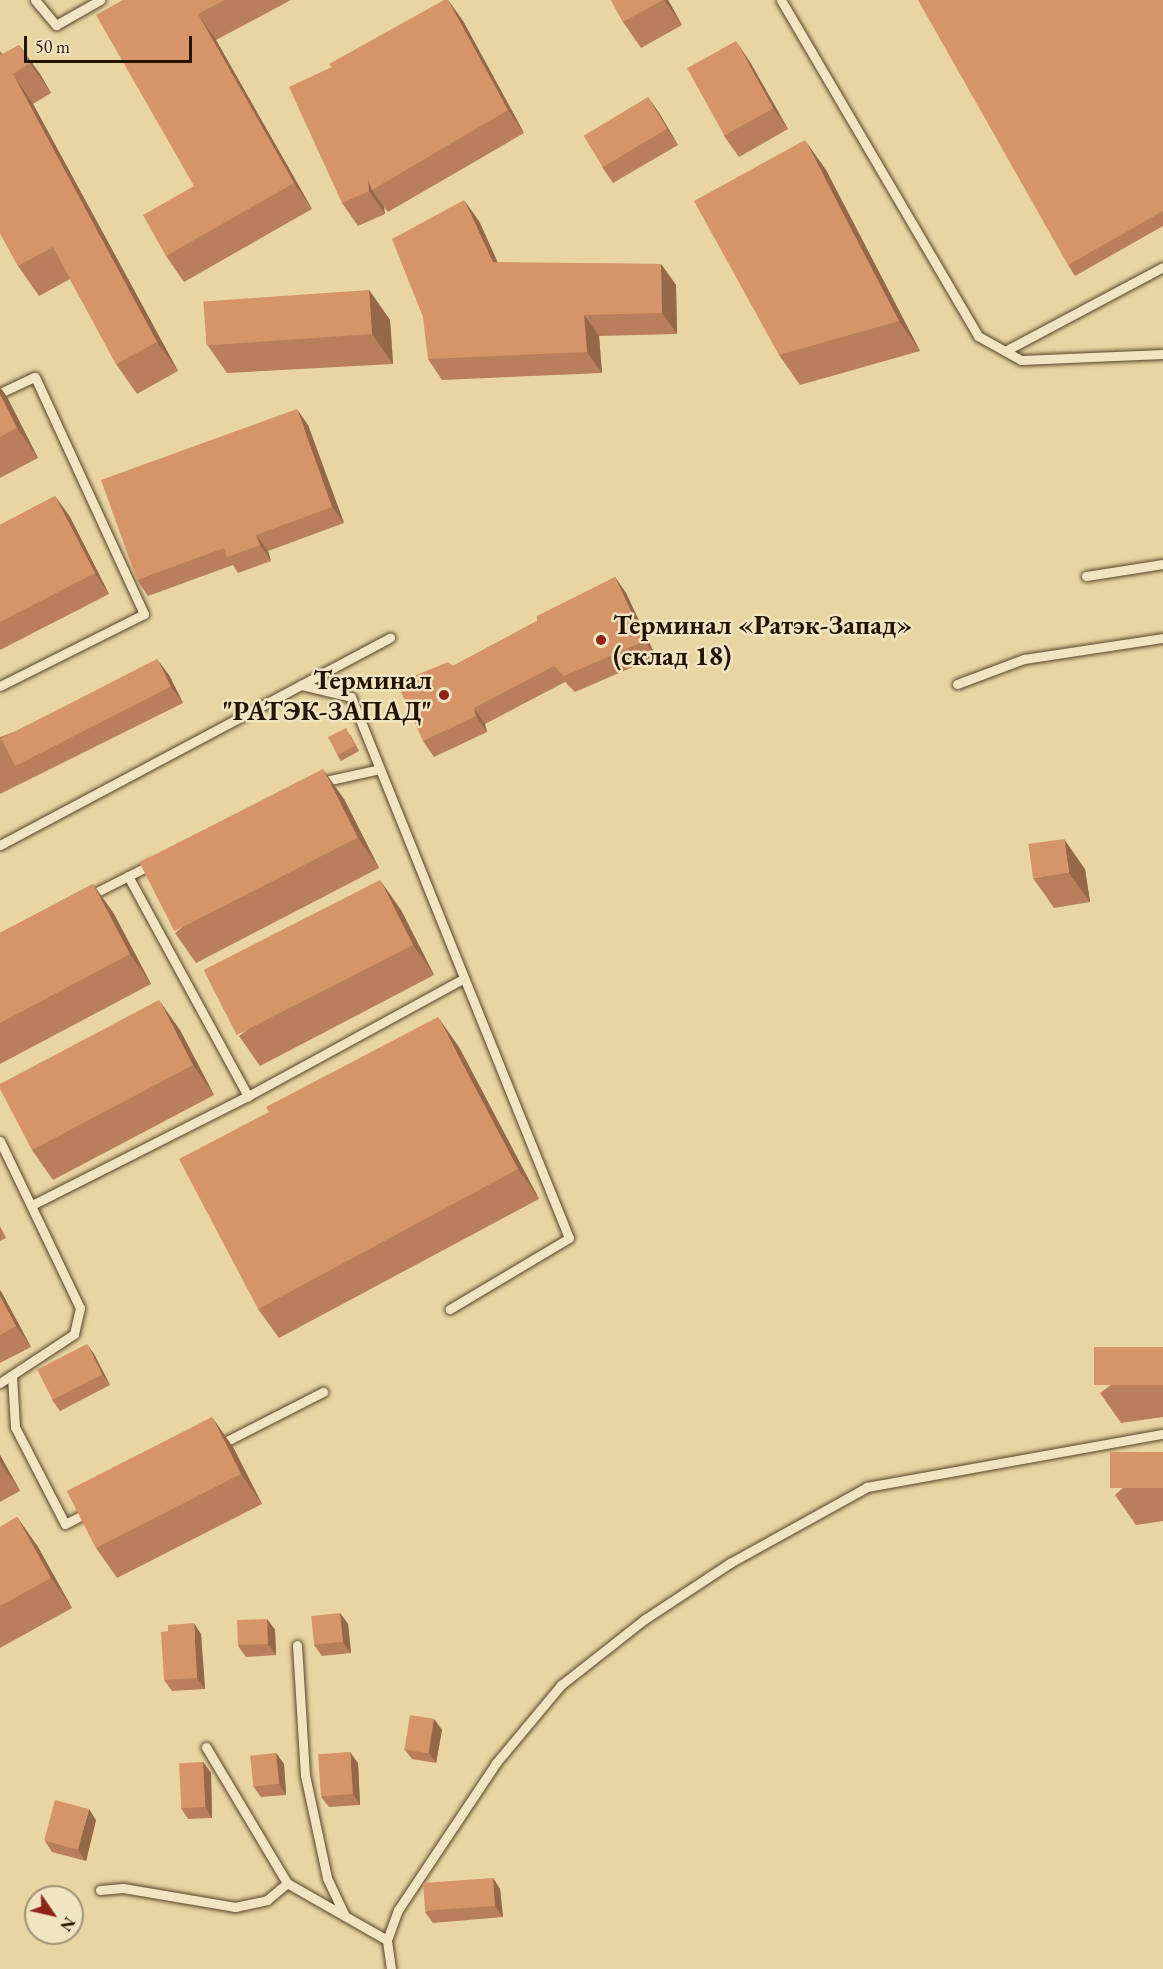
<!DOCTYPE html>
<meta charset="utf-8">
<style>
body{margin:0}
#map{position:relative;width:1163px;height:1969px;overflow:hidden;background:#e9d5a2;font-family:"EB Garamond",serif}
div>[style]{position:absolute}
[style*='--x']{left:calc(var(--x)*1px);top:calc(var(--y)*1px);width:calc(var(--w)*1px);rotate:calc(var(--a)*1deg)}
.roads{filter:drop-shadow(0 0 2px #564429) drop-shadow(0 0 2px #564429)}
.service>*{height:9px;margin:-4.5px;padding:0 4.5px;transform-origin:4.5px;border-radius:4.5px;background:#f1e4c3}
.wall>*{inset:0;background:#b87f5a}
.shaded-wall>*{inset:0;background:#96684a}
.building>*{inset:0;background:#d69469;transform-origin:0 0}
.dots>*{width:16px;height:16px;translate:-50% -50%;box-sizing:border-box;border:3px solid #f1e4c3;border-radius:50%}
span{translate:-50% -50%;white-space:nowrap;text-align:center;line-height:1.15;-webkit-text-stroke:5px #f1e4c3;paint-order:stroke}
.poi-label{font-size:27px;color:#251401;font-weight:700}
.left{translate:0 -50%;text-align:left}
.right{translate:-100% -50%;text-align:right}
.north{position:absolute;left:24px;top:1885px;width:60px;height:60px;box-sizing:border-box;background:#f1e4c3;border:2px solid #9f9175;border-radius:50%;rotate:124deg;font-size:16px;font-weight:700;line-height:24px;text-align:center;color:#251401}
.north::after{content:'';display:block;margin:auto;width:21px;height:27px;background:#8f2418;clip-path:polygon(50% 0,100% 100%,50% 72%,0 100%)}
.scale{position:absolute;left:24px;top:36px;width:168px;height:27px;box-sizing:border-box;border:3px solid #251401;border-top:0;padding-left:8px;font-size:18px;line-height:21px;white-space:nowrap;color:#251401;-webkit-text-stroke:4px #f1e4c3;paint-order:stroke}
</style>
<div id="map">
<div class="roads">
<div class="service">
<div style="--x:35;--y:0;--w:33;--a:50"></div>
<div style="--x:56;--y:25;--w:51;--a:-29.6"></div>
<div style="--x:781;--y:0;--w:389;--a:59.6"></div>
<div style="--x:978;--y:336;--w:49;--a:29.2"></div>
<div style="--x:1021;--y:360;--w:142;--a:-2.4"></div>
<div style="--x:1005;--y:351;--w:179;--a:-28"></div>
<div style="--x:0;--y:393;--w:38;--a:-25"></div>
<div style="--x:35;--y:377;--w:261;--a:65.3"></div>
<div style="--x:144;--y:614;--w:161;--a:153.4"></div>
<div style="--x:1086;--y:576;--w:78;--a:-8.9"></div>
<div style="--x:957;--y:684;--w:72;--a:-20.5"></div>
<div style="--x:1024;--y:659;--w:141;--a:-8.6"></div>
<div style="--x:301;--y:685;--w:51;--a:13.5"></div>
<div style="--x:351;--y:697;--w:583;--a:68.05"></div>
<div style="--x:569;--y:1238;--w:139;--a:149.2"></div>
<div style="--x:321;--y:782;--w:60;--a:-12.4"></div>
<div style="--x:0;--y:845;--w:442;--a:-28"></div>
<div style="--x:128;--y:876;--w:251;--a:61.4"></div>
<div style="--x:87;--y:897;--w:73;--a:-26.9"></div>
<div style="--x:0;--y:1141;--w:185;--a:64.4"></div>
<div style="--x:80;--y:1308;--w:27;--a:103"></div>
<div style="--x:74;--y:1334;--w:89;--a:146.5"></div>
<div style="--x:32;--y:1205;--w:242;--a:-26.8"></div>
<div style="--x:248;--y:1096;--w:246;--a:-28.6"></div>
<div style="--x:12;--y:1376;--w:51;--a:86.6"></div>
<div style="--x:15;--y:1427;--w:109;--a:62.7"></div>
<div style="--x:65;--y:1524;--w:27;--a:-27"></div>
<div style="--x:219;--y:1445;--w:117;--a:-27"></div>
<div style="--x:297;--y:1645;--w:130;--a:86.5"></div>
<div style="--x:305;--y:1775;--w:105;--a:77.9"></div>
<div style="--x:327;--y:1878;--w:42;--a:64.7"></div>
<div style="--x:206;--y:1747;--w:158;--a:59.2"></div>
<div style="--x:287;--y:1883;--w:115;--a:29.7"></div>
<div style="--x:100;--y:1890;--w:23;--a:-5"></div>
<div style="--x:123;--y:1888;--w:114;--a:9.6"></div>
<div style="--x:235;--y:1907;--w:33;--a:-12"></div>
<div style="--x:267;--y:1900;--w:26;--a:-40"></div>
<div style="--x:391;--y:1969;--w:29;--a:-98"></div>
<div style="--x:387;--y:1940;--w:32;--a:-70"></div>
<div style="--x:398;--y:1910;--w:177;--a:-56.3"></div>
<div style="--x:496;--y:1763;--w:102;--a:-50.2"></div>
<div style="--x:561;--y:1685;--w:107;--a:-38.2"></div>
<div style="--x:645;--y:1619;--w:102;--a:-33.4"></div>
<div style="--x:730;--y:1563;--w:157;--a:-29"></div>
<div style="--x:867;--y:1487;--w:301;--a:-10.2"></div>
</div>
</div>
<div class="wall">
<div style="clip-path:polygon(123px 0,291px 0,216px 40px,312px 209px,184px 282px,166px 256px,194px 186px)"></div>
<div style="clip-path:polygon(448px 0,463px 21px,524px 133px,388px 212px,384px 207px,385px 214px,358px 226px,342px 203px,332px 67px)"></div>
<div style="clip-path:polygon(611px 0,668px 0,682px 25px,641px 48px,623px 22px)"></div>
<div style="clip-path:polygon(1163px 0,1163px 226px,1075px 276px,1068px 265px)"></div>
<div style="clip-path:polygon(19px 45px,40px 74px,51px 93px,33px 104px,178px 371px,137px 394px,116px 364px,70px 279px,39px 296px,18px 266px,0 233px,0 51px,3px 54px)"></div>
<div style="clip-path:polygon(750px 62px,788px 129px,739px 157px,724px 136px)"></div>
<div style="clip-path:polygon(648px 97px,659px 113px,678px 145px,613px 183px,602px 167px)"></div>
<div style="clip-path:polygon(826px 170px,920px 351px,800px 385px,779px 355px)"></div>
<div style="clip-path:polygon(479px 221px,498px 263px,661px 264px,676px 285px,677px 334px,599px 336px,602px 373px,442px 380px,428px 359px)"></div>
<div style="clip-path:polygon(369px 290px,390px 320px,393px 364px,227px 373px,206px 343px)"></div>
<div style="clip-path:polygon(0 387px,7px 397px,38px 458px,0 478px)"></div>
<div style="clip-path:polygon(308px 425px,344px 523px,268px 551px,271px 561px,238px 573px,233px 565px,148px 596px,137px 580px)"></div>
<div style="clip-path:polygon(55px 496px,70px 517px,109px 594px,0 650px,0 525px)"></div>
<div style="clip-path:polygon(615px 577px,626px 593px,656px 657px,575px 692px,565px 682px,485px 724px,487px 732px,434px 757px,423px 741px,453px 666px,537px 621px)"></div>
<div style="clip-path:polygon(169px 675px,183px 703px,0 794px,0 737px)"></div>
<div style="clip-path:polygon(350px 734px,359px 751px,341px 761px,337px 755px)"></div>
<div style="clip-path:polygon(344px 799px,379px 868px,196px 963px,175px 933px)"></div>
<div style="clip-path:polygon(1085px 869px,1090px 902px,1054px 908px,1033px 878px)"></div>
<div style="clip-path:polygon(93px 884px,114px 914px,151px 984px,0 1064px,0 933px)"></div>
<div style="clip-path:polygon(401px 910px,434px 975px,260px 1066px,239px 1036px)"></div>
<div style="clip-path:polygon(180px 1030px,214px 1095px,53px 1180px,32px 1150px)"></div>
<div style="clip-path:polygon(459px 1047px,539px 1199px,279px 1338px,258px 1309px)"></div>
<div style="clip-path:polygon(0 1226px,6px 1238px,0 1241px)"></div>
<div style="clip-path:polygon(0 1290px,31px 1347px,0 1363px)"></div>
<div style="clip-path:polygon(1163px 1347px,1163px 1417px,1121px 1423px,1100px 1393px)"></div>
<div style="clip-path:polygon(94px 1354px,110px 1385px,60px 1411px,52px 1400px)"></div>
<div style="clip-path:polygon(233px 1447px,262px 1504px,117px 1578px,96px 1548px)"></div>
<div style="clip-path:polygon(1163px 1452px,1163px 1521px,1136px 1525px,1115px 1495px)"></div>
<div style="clip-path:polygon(0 1455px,20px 1491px,0 1502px)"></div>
<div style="clip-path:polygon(17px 1517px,38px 1547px,72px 1608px,0 1648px,0 1527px)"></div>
<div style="clip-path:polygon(340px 1613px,348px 1624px,351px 1653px,322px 1656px,314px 1645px)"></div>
<div style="clip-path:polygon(267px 1619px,275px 1630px,276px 1655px,246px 1657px,238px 1646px)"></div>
<div style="clip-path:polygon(201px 1634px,205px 1689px,172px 1691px,164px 1680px)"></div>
<div style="clip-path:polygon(434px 1719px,442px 1730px,436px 1763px,412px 1759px,404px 1749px)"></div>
<div style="clip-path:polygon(276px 1753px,284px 1764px,286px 1795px,261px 1797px,253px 1786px)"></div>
<div style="clip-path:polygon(203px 1762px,211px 1773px,212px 1818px,188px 1819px,181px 1808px)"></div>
<div style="clip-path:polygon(358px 1763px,360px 1805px,329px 1807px,321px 1797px)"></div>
<div style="clip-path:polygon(96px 1820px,86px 1861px,52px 1852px,45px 1841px)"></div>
<div style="clip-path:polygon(493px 1878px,500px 1889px,503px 1917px,433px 1923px,425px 1912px)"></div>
</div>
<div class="shaded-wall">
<div style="clip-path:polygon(448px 0,463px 21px,524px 133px,508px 110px)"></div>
<div style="clip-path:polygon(664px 0,668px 0,682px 25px)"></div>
<div style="clip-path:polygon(198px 14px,216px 40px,312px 209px,294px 183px)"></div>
<div style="clip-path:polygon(736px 41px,750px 62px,788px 129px,773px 108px)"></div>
<div style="clip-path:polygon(19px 45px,40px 74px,51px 93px,30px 63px)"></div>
<div style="clip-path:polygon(13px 74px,33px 104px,178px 371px,157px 342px)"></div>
<div style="clip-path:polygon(648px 97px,659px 113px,678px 145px,667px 129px)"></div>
<div style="clip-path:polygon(805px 140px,826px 170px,920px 351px,899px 321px)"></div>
<div style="clip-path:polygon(368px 179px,372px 190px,384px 207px,385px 214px,369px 191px)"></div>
<div style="clip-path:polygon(464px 200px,479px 221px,507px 283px,493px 262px)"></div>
<div style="clip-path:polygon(661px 264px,676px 285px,677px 334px,662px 313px)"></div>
<div style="clip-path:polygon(369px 290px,390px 320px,393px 364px,372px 334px)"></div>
<div style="clip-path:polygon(584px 315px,599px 336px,602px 373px,587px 352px)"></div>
<div style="clip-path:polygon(0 387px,7px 397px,38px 458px,17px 428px,0 394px)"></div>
<div style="clip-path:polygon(297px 409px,308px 425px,344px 523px,332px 507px)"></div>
<div style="clip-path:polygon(55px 496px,70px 517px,109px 594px,95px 573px)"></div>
<div style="clip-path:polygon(256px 535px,268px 551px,271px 561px,260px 545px)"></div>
<div style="clip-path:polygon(615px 577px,626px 593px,656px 657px,645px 641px)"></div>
<div style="clip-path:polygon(157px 659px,169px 675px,183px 703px,171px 687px)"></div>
<div style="clip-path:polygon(474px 708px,485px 724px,487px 732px,476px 716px)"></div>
<div style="clip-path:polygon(323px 769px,344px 799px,379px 868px,358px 838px)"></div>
<div style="clip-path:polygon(1064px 839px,1085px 869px,1090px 902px,1069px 873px)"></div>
<div style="clip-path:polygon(380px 880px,401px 910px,434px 975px,413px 945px)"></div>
<div style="clip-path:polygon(93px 884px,114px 914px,151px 984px,130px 954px)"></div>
<div style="clip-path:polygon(159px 1000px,180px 1030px,214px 1095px,193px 1065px)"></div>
<div style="clip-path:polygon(438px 1017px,459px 1047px,539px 1199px,518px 1169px)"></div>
<div style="clip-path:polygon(0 1290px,2px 1293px,31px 1347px,16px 1326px,0 1296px)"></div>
<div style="clip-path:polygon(87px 1344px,94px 1354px,110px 1385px,102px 1374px)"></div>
<div style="clip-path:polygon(212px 1417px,233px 1447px,262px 1504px,241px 1474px)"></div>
<div style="clip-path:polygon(0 1455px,20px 1491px,0 1462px)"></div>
<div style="clip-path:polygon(17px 1517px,38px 1547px,72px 1608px,51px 1578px)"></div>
<div style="clip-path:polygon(340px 1613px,348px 1624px,351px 1653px,343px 1642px)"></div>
<div style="clip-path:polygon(267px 1619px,275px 1630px,276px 1655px,268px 1644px)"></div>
<div style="clip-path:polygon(194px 1623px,201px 1634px,205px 1689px,197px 1678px)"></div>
<div style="clip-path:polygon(434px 1719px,442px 1730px,436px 1763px,429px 1753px)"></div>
<div style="clip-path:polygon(350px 1752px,358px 1763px,360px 1805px,353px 1794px)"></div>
<div style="clip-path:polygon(276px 1753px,284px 1764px,286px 1795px,279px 1784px)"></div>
<div style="clip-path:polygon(203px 1762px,211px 1773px,212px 1818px,205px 1807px)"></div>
<div style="clip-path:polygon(89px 1809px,96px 1820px,86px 1861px,78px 1850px)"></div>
<div style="clip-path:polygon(493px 1878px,500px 1889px,503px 1917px,495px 1906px)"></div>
</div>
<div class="building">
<div style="clip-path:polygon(123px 0,225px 0,198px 14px,294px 183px,166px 256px,143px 215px,194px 186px,96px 15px)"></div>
<div style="clip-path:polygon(444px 0,448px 0,508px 110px,372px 190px,368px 179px,369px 191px,342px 203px,289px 87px,332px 67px,329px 64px)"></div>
<div style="clip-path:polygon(611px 0,663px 0,623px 22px)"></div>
<div style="clip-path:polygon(918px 0,1163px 0,1163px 211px,1068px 265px)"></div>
<div style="left:736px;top:41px;width:77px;height:56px;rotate:61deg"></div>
<div style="clip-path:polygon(19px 45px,30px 63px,13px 74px,157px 342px,116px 364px,53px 247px,18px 266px,0 233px,0 53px,1px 55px)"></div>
<div style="left:648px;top:97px;width:37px;height:75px;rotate:59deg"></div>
<div style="clip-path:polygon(805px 140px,899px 321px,779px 355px,694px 201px)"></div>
<div style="clip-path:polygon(464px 200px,493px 262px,661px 264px,662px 313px,584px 315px,587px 352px,428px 359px,423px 317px,392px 239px)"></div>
<div style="left:369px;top:290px;width:44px;height:166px;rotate:86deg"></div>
<div style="clip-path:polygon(0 394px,17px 428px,0 437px)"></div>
<div style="clip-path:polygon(297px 409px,332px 507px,256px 535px,260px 545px,227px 557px,224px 548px,137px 580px,101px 480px)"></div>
<div style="clip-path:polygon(55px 496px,95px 573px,0 622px,0 525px)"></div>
<div style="clip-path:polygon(615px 577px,645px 641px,564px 676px,554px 666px,474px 708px,476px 716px,423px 741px,397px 683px,448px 662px,453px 666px,537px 621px,537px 616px)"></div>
<div style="left:157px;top:659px;width:31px;height:175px;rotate:63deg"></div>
<div style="left:346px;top:728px;width:20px;height:20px;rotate:63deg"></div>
<div style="left:323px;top:769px;width:77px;height:206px;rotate:63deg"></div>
<div style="left:1064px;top:839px;width:34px;height:36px;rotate:82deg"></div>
<div style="left:380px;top:880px;width:73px;height:198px;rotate:63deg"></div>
<div style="clip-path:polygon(93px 884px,130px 954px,0 1023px,0 933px)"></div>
<div style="clip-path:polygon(159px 1000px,193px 1065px,32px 1150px,0 1089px,0 1084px)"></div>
<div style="clip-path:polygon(438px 1017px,518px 1169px,258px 1309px,179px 1159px,269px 1112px,266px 1107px)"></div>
<div style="clip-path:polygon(0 1296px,16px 1326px,0 1335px)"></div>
<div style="left:87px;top:1344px;width:34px;height:56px;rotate:63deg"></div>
<div style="left:1163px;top:1347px;width:38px;height:69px;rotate:90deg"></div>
<div style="left:212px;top:1417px;width:64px;height:163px;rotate:63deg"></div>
<div style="left:1163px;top:1452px;width:36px;height:53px;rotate:90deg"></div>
<div style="clip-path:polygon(17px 1517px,51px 1578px,0 1606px,0 1527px)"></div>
<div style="left:340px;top:1613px;width:29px;height:29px;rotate:84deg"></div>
<div style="left:267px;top:1619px;width:25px;height:30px;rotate:88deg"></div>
<div style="clip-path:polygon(194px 1623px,197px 1678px,164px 1680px,161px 1632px,168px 1631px,168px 1625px)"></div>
<div style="left:410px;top:1715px;width:24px;height:35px;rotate:9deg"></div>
<div style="left:350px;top:1752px;width:42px;height:32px;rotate:86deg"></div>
<div style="left:276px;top:1753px;width:31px;height:26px;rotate:84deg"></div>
<div style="left:203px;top:1762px;width:45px;height:24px;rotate:87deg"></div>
<div style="left:55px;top:1800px;width:35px;height:42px;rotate:15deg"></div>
<div style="left:493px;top:1878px;width:28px;height:70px;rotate:86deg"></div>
</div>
<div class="dots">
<div style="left:601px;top:640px;background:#8f2418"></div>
<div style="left:444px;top:695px;background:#8f2418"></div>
</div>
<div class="poi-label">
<span class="left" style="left:613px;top:640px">Терминал «Ратэк-Запад»<br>(склад 18)</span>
<span class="right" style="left:432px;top:695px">Терминал<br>"РАТЭК-ЗАПАД"</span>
</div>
<div class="north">N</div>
<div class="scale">50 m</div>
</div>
